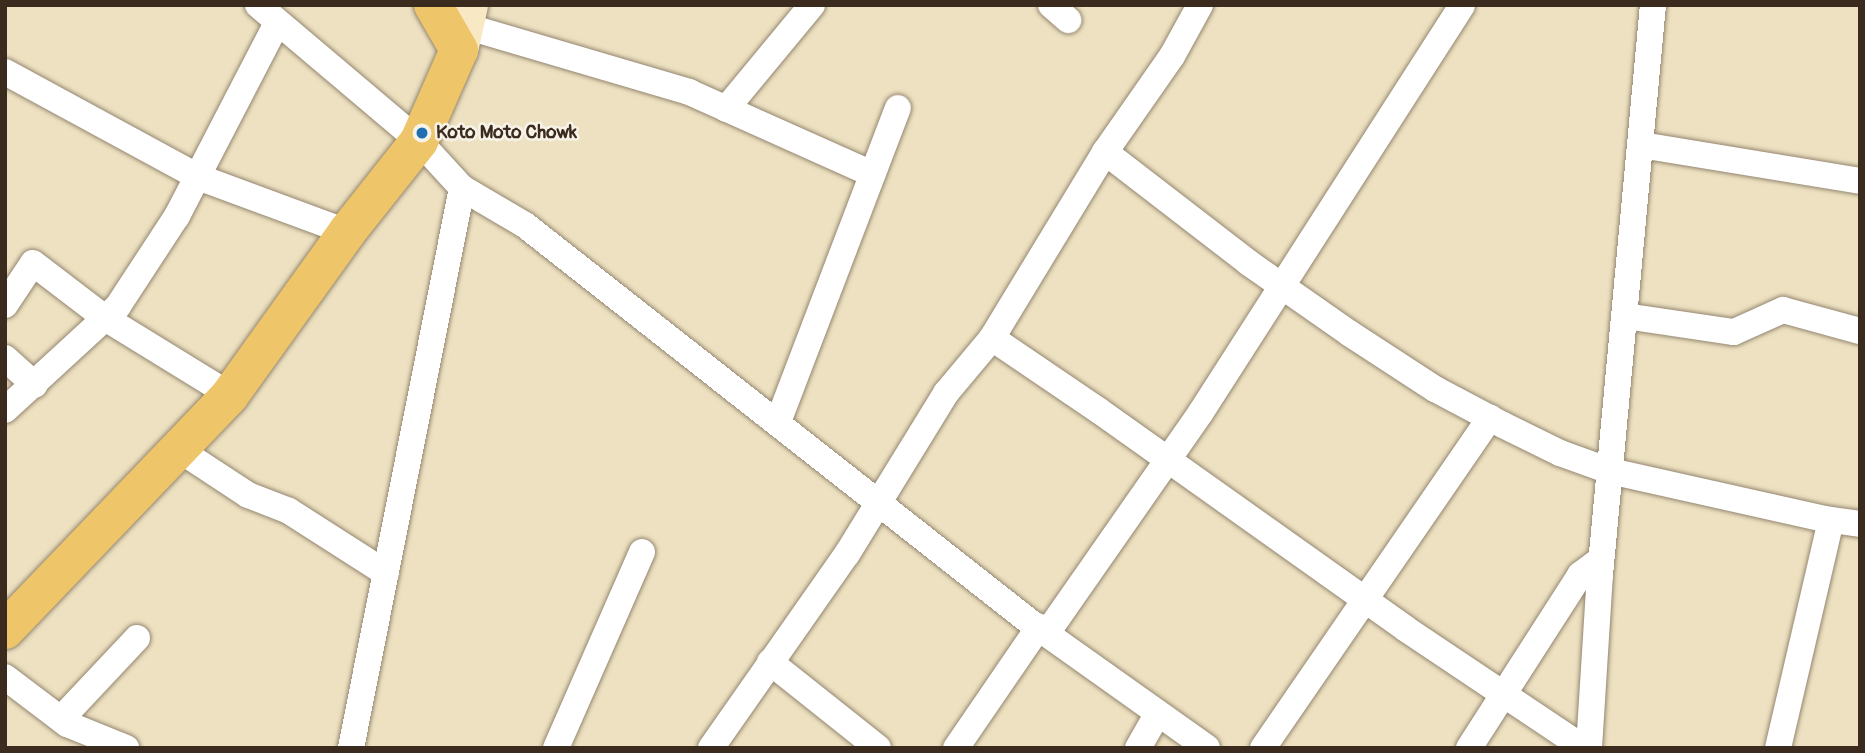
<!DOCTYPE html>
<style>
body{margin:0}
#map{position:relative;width:1865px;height:753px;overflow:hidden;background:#ede1c1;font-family:Pangolin,sans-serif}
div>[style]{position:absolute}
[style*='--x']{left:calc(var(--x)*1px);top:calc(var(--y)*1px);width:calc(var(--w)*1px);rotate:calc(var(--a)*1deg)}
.roads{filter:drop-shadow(0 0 2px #948670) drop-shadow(0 0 2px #948670)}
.minor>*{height:26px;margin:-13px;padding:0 13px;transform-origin:13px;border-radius:13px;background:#fff}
.secondary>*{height:37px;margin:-18.5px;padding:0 18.5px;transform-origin:18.5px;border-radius:18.5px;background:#f8e8c3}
.trunk>*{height:38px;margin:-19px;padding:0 19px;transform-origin:19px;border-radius:19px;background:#eec569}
.dots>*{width:19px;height:19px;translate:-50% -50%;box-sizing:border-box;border:4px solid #f7f3e8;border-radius:50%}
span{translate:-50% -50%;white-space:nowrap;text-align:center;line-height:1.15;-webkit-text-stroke:5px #f7f3e8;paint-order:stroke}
.poi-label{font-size:19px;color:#3b2a1e;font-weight:700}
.left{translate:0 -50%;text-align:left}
.frame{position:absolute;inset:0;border:7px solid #3b2a1e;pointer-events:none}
</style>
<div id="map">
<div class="roads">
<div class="minor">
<div style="--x:258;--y:5;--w:211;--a:40.2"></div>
<div style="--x:419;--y:141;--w:64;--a:47.5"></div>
<div style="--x:462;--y:188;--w:73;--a:30.4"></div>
<div style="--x:525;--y:225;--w:642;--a:38.17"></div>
<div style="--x:1030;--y:622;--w:217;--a:35.4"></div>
<div style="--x:1051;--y:5;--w:23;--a:41"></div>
<div style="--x:465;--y:26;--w:234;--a:16.4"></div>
<div style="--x:689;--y:92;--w:201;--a:24.1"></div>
<div style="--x:5;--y:72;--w:220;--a:28.5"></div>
<div style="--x:198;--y:177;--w:159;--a:20.3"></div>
<div style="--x:726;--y:109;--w:135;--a:-50.4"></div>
<div style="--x:1641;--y:145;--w:222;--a:9.3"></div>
<div style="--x:1105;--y:152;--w:182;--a:37.6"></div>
<div style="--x:1249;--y:263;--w:122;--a:35"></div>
<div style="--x:1349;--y:333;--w:103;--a:33.1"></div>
<div style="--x:1435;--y:389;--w:77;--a:27.9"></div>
<div style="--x:1503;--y:425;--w:64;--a:26.2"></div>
<div style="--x:1560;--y:453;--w:53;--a:19.8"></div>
<div style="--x:1610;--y:471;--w:220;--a:12.6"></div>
<div style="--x:1825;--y:519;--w:35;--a:8"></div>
<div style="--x:5;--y:305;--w:50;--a:-56.3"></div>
<div style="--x:33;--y:263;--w:91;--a:37.4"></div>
<div style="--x:105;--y:318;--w:147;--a:31.6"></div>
<div style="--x:1625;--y:316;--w:110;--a:8.4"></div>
<div style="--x:1734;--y:332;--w:54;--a:-24.2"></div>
<div style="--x:1783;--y:310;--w:80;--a:15.3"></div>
<div style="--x:992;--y:338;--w:128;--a:34.2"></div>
<div style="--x:1098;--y:410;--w:378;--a:35.4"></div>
<div style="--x:1406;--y:629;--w:214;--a:33.8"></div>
<div style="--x:5;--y:358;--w:40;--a:42"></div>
<div style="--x:5;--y:410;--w:154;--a:-42.6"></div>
<div style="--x:118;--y:306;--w:108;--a:-56.8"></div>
<div style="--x:177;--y:216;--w:217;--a:-62.6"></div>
<div style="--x:778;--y:422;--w:336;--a:-69.1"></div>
<div style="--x:178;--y:449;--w:84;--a:33.3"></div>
<div style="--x:248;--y:495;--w:44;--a:21.3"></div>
<div style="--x:289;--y:511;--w:115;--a:32.6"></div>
<div style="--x:1047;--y:633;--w:269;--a:-55.1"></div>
<div style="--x:1201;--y:412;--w:483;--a:-57.3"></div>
<div style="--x:770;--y:662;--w:138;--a:38.5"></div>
<div style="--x:5;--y:677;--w:78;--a:37.2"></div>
<div style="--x:67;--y:724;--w:64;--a:22.1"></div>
<div style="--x:61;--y:719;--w:111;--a:-46.8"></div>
<div style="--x:351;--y:748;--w:571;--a:-78.79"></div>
<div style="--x:556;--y:748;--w:214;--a:-66.3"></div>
<div style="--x:711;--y:748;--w:237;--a:-55"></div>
<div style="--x:847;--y:554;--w:189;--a:-58.4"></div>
<div style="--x:946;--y:393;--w:72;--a:-50.1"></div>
<div style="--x:992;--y:338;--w:218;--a:-58.7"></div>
<div style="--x:1105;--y:152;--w:117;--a:-55.1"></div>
<div style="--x:1172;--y:56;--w:58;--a:-61.2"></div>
<div style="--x:956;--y:748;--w:147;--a:-55.6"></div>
<div style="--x:1138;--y:748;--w:40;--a:-60.3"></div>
<div style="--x:1263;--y:748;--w:401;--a:-55.5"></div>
<div style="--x:1469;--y:748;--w:206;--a:-57.3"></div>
<div style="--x:1580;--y:575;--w:26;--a:-37"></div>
<div style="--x:1589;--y:748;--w:173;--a:-86.4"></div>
<div style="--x:1600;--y:575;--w:572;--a:-84.69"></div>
<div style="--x:1778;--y:748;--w:234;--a:-76.9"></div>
</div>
<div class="secondary">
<div style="--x:459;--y:50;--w:46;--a:-77.5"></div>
</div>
<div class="trunk">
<div style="--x:5;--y:630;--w:325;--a:-46.2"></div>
<div style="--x:230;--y:395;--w:201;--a:-54.3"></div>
<div style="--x:347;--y:232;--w:116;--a:-51.6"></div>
<div style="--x:419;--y:141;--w:99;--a:-66.3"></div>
<div style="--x:459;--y:50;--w:52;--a:-120"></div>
</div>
</div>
<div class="dots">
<div style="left:422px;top:133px;background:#1f6fb2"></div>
</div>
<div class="poi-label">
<span class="left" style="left:436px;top:133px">Koto Moto Chowk</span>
</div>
<div class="frame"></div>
</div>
